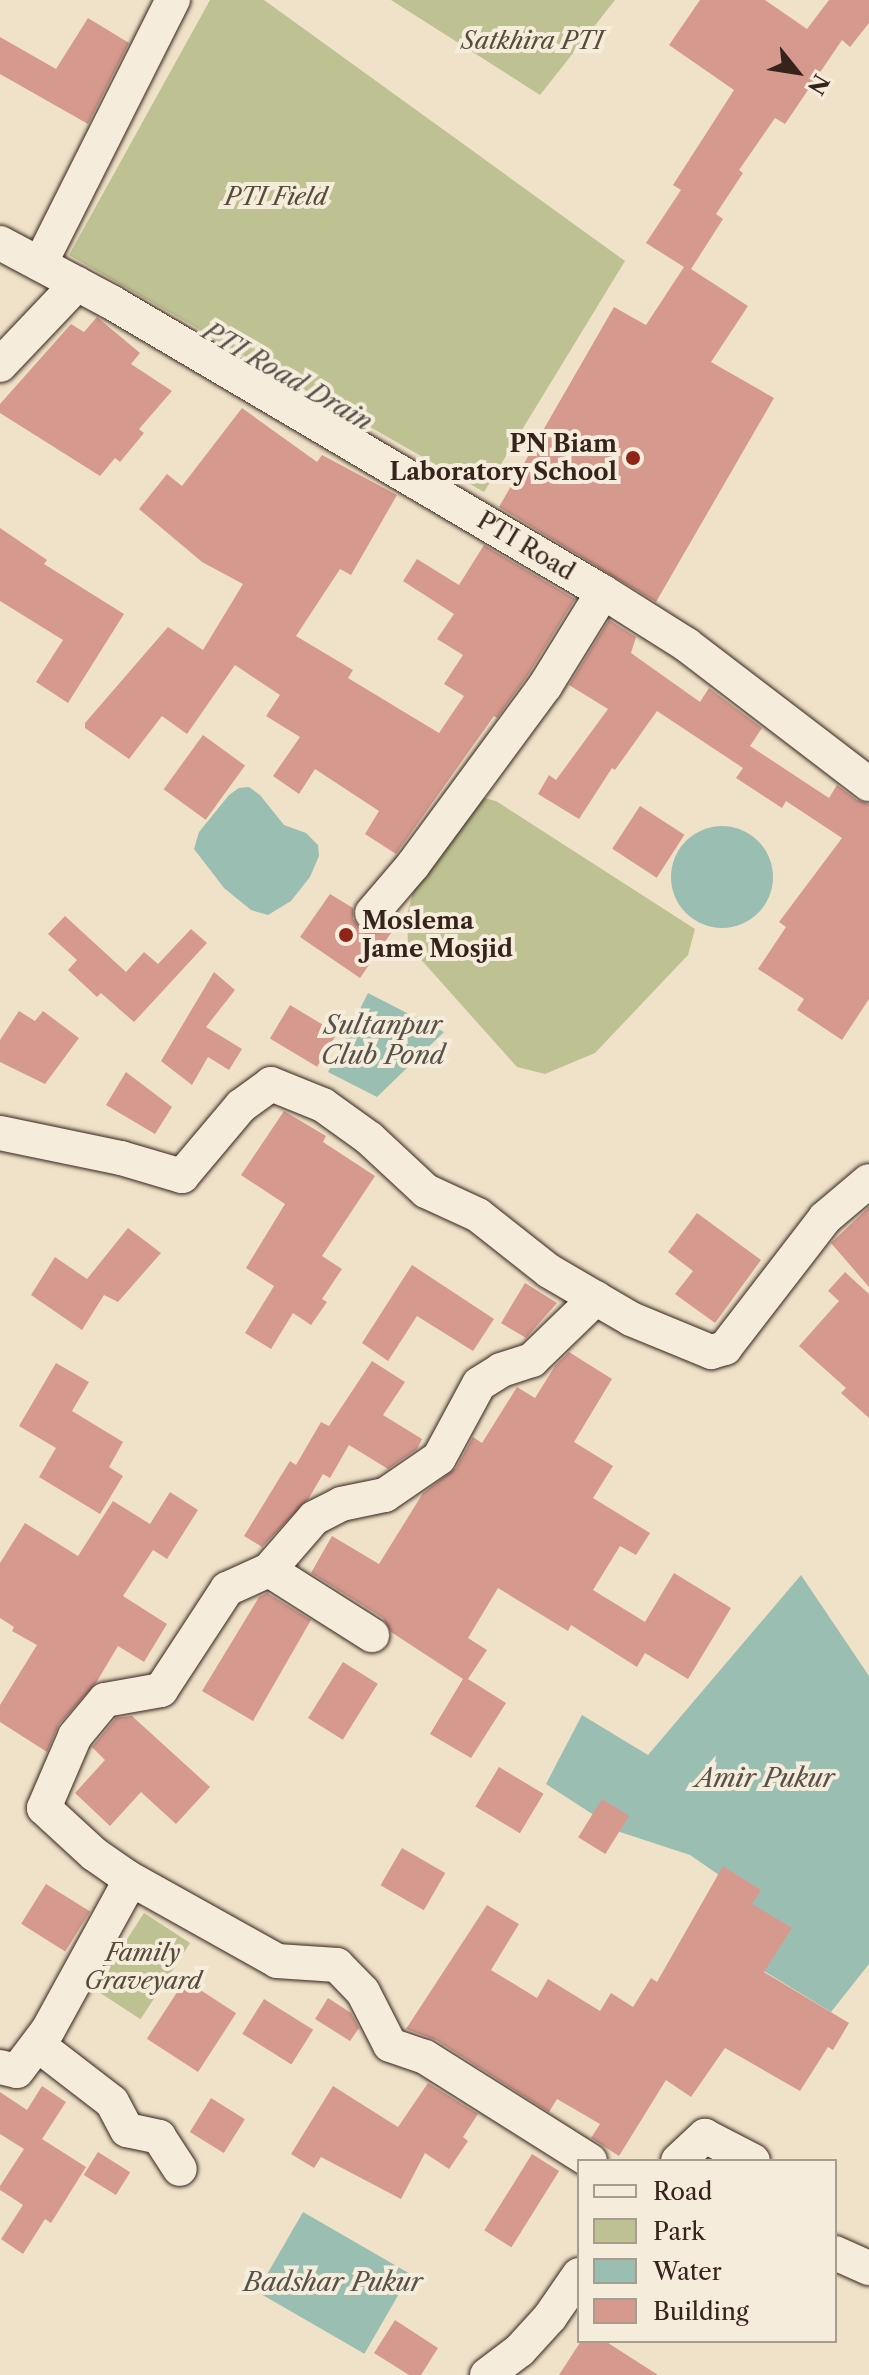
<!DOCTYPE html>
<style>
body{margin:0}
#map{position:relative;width:869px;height:2375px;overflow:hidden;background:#f0e2c8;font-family:"Libre Caslon Text",serif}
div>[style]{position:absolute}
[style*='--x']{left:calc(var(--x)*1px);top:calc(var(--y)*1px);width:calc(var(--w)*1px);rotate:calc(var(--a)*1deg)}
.green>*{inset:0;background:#bec292;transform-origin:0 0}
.water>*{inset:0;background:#9bbeb2;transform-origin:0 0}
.round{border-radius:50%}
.building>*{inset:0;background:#d6998e;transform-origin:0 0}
.roads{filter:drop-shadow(0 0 2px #35231c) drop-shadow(0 0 2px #35231c)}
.secondary>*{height:34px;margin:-17px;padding:0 17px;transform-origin:17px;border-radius:17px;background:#f5ecdb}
.dots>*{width:22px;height:22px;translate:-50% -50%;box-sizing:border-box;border:4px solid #f5ecdb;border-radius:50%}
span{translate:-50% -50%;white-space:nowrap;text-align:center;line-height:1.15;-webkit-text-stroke:8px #f5ecdb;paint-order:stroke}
.park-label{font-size:24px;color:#574b3a;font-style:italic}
.poi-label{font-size:24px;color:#35231c;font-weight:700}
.right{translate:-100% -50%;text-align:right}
.left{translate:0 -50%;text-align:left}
.street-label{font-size:24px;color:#35231c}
.water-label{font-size:26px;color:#545249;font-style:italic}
.legend{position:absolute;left:577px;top:2159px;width:260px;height:184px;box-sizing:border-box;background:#f5ecdb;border:2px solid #a89c8f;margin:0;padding:10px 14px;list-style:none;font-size:24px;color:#35231c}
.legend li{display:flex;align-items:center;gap:16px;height:40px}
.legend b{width:40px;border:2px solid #a89c8f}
.north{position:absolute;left:757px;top:32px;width:80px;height:80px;-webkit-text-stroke:6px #f5ecdb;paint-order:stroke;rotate:120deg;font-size:22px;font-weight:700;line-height:32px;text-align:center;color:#35231c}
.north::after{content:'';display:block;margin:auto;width:28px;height:36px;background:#35231c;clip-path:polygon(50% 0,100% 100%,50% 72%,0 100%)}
</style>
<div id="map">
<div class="green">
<div style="clip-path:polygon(210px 0,264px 0,625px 261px,484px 492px,69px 255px)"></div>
<div style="clip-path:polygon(391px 0,615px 0,540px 95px)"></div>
<div style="clip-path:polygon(476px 796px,496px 801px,695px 929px,688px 955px,595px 1053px,545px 1074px,517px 1067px,408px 945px,407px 915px,415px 884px)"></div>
<div style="left:144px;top:1913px;width:55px;height:91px;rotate:33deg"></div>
</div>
<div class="water">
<div style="clip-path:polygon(249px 787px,260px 795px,284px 825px,306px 833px,318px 845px,319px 856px,310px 877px,291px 901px,268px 915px,251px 910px,224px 888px,194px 849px,199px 832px,229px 795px,239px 788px)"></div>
<div class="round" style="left:671px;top:826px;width:102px;height:102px"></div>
<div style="clip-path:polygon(368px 993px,444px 1032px,377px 1097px,328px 1072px)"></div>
<div style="clip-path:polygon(801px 1575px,869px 1676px,869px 1964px,831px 2012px,751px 1963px,732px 1884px,690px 1855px,620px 1832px,546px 1784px,582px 1715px,648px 1755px)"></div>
<div style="left:303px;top:2212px;width:124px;height:92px;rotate:30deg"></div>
</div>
<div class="building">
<div style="clip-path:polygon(700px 0,765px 0,807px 29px,829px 0,869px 0,869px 23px,850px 47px,842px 40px,785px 124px,775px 118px,739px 170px,743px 173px,716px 214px,723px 219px,691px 269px,748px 306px,711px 362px,774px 398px,656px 602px,499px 507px,614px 307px,646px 325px,684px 267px,646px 243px,681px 190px,673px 185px,734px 90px,669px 45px)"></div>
<div style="clip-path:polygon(88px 18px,129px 43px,88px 124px,0 74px,0 37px,56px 69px)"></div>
<div style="clip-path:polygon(97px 317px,140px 353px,131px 364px,172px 391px,139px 429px,144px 433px,120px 462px,115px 458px,100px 476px,0 413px,0 404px,71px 324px,84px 332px)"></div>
<div style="clip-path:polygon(242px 408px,317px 462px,322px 455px,397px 495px,351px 575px,340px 569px,296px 636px,353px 670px,348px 678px,439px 733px,464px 696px,444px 684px,463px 655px,437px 639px,454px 614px,403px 581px,417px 559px,459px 585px,484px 545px,575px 599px,528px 675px,497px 718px,494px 716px,396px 854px,365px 834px,379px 811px,315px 769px,299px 794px,273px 776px,300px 737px,266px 716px,280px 695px,235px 665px,187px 734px,162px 716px,129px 759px,85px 728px,85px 723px,168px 627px,203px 650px,243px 584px,202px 562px,139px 509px,167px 474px,182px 486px)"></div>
<div style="clip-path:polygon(0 528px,47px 560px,44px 564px,124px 614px,68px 703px,36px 682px,63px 640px,0 601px)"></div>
<div style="clip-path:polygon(609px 620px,636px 637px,631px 653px,700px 702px,709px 688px,762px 728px,750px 746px,829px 798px,837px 785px,857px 800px,869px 804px,869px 999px,842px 1040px,797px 1010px,804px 999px,758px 969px,786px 927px,779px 922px,842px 838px,786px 801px,782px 808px,736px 778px,743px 768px,657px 711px,615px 770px,612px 768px,579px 819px,538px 794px,549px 775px,556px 780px,608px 709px,569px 685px)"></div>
<div style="left:203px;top:735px;width:52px;height:67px;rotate:36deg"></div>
<div style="left:640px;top:806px;width:53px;height:51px;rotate:33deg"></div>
<div style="clip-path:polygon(330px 894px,353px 908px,353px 919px,360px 929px,369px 933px,384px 928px,391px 933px,360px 978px,300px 937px)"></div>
<div style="clip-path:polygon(65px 916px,126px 972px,144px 952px,158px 964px,191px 929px,207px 943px,134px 1022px,101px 993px,97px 997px,68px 970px,77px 960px,48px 934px)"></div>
<div style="clip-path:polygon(214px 972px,235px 990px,206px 1027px,242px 1049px,229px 1070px,208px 1057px,192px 1085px,161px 1061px)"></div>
<div style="left:290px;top:1005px;width:55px;height:39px;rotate:31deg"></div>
<div style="clip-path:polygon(19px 1011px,35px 1021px,43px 1011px,79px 1038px,45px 1084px,0 1062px,0 1040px)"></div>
<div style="clip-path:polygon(126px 1072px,172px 1107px,155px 1134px,106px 1105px)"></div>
<div style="clip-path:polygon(284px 1111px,326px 1136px,323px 1142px,375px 1176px,322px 1256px,342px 1269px,322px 1299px,327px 1302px,311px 1325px,293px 1313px,271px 1349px,245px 1333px,274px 1286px,246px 1268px,285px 1204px,241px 1175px)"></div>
<div style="clip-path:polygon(869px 1207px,869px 1287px,831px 1243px)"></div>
<div style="clip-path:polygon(697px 1213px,761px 1260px,715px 1323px,675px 1294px,693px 1271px,668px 1252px)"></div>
<div style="clip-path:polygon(128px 1228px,161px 1253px,118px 1302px,104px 1295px,82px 1330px,31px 1295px,55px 1257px,87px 1279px)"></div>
<div style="clip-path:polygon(412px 1265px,494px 1319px,473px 1351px,417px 1316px,388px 1361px,362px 1343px)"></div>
<div style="clip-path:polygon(845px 1272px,869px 1294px,869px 1418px,841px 1393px,846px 1388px,799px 1346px,839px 1301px,828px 1291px)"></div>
<div style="clip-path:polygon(525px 1283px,557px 1303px,526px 1338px,501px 1323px)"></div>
<div style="clip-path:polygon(569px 1352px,612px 1379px,574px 1442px,613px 1466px,593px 1498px,650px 1533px,636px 1555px,620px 1546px,593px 1590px,645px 1622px,674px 1573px,731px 1608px,688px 1679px,645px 1653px,637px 1667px,571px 1625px,568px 1631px,498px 1588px,468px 1638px,487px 1650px,468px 1679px,506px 1703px,471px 1758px,430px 1734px,463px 1679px,391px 1632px,383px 1618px,311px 1573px,332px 1536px,379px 1564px,423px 1493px,456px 1468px,473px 1437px,482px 1443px,517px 1387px,535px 1398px,555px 1366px)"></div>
<div style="clip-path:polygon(372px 1361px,405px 1382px,383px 1415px,422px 1439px,417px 1449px,388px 1469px,349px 1445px,330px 1478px,323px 1474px,309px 1498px,262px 1547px,244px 1536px,290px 1461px,296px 1465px,321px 1422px,329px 1426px)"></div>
<div style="clip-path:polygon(56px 1363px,89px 1382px,72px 1411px,123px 1442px,109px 1467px,123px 1476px,100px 1514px,39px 1477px,56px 1448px,19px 1426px)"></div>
<div style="clip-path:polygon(170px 1492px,198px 1510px,167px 1559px,153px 1550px,123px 1596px,167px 1624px,144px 1662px,118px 1646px,96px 1683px,59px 1724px,47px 1752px,0 1722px,0 1705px,37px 1645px,12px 1631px,14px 1627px,0 1618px,0 1563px,25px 1523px,78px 1556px,113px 1501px,150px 1524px)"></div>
<div style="clip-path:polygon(267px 1593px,311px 1620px,253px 1721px,202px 1691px,259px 1597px)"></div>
<div style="left:343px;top:1662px;width:41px;height:66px;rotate:32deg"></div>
<div style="clip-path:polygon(132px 1716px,210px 1787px,176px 1824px,141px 1792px,110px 1826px,75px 1793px,105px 1760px,92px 1747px,116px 1718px)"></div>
<div style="left:499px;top:1767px;width:52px;height:46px;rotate:31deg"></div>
<div style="left:602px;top:1799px;width:32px;height:45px;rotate:32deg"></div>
<div style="left:402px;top:1848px;width:50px;height:43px;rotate:30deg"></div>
<div style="clip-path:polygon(723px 1866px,761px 1890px,752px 1904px,792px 1928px,764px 1972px,849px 2023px,833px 2050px,828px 2047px,800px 2091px,725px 2048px,691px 2097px,666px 2080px,619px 2156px,591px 2138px,600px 2124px,557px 2099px,549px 2112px,436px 2040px,406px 2029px,487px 1905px,519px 1924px,491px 1970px,537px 1998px,548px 1979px,600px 2011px,611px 1993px,633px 2007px,651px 1978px,657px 1982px)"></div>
<div style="left:46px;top:1884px;width:52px;height:47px;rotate:32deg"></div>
<div style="left:185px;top:1980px;width:61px;height:70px;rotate:33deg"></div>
<div style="clip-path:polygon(328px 1998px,351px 2013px,359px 2028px,350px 2041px,315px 2019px)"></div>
<div style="left:264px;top:1999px;width:58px;height:41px;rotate:32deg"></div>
<div style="clip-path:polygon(428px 2083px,478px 2114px,463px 2137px,468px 2141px,449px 2169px,425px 2153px,401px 2199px,321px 2157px,314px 2168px,291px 2154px,333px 2086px,398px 2127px)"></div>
<div style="clip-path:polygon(42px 2086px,66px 2102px,42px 2139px,86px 2167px,51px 2223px,45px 2219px,23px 2254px,1px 2239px,23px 2205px,0 2190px,0 2186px,24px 2149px,0 2134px,0 2092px,27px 2110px)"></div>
<div style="left:211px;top:2098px;width:40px;height:40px;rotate:32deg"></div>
<div style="left:98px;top:2152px;width:38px;height:27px;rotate:32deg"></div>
<div style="left:532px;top:2154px;width:32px;height:90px;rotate:32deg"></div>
<div style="clip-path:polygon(395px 2320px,438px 2348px,421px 2375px,409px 2375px,374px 2353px)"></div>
<div style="clip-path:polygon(581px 2341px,605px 2341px,658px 2375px,559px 2375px)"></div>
</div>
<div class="roads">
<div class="secondary">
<div style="--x:0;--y:243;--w:126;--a:28"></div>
<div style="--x:111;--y:302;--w:571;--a:30.52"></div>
<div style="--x:603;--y:592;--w:99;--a:32.2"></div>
<div style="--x:687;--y:645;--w:229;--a:37.4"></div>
<div style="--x:40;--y:264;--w:296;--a:-63.3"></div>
<div style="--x:0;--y:365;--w:112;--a:-46.5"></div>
<div style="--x:372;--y:913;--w:63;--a:-49.5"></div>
<div style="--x:413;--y:865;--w:222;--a:-53.6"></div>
<div style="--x:545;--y:686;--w:110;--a:-58.3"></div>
<div style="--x:0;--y:1133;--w:124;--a:11.7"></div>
<div style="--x:121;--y:1158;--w:64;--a:16.4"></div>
<div style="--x:182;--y:1176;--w:92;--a:-49.9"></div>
<div style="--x:241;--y:1106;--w:37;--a:-36"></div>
<div style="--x:271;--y:1084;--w:56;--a:22"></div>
<div style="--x:323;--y:1105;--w:57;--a:35.7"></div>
<div style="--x:369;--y:1138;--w:78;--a:42.9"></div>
<div style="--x:426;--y:1191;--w:57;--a:24.8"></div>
<div style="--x:478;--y:1215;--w:90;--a:38.3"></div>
<div style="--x:549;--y:1271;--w:95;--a:30.3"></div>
<div style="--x:631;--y:1319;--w:87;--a:22.4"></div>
<div style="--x:711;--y:1352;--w:15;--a:-16"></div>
<div style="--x:725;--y:1348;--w:164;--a:-52.4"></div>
<div style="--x:825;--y:1218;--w:57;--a:-40.1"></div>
<div style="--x:269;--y:1570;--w:122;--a:32.3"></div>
<div style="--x:127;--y:1877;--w:172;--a:29.2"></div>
<div style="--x:277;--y:1961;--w:60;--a:3.8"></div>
<div style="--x:337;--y:1965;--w:37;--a:46"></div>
<div style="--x:363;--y:1992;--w:59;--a:63"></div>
<div style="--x:390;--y:2045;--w:37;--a:19"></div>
<div style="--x:425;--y:2057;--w:195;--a:32.2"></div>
<div style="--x:38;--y:2045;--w:93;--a:37.6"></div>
<div style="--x:112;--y:2102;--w:32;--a:62"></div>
<div style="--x:127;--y:2130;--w:33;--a:12"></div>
<div style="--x:159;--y:2137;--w:38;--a:57"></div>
<div style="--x:0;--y:2067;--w:17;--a:13"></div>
<div style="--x:17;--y:2071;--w:51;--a:-52.9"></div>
<div style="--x:48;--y:2030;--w:158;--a:-61.2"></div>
<div style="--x:124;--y:1892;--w:15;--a:-79"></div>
<div style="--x:127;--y:1877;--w:40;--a:-145.1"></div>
<div style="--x:94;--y:1854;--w:68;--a:-137.4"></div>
<div style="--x:44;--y:1808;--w:78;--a:-66.7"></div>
<div style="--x:75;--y:1736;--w:47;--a:-50.2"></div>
<div style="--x:105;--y:1700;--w:57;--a:-10.1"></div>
<div style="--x:161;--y:1690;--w:121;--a:-56.8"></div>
<div style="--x:227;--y:1589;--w:46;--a:-24.3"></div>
<div style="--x:269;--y:1570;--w:69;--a:-49.1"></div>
<div style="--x:314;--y:1518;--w:30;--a:-27"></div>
<div style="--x:341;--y:1504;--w:45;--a:-11.6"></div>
<div style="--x:385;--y:1495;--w:65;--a:-34.4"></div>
<div style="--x:439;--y:1458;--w:84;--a:-61.6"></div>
<div style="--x:479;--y:1384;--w:26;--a:-32"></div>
<div style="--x:501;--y:1370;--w:33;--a:-18"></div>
<div style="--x:532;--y:1360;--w:89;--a:-44.1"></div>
<div style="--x:678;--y:2161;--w:37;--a:-43"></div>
<div style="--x:705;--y:2136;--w:54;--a:27.5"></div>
<div style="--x:835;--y:2253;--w:37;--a:24"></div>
<div style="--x:487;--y:2375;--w:41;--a:-37.1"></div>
<div style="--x:520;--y:2350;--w:45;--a:-47.7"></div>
<div style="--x:550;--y:2317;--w:51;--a:-55.4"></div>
</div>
</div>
<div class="dots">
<div style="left:633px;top:458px;background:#8f2418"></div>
<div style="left:346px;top:935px;background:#8f2418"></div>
</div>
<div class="park-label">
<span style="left:532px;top:41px">Satkhira PTI</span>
<span style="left:276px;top:197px">PTI Field</span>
<span style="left:143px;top:1967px">Family<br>Graveyard</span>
</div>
<div class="poi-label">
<span class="right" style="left:617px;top:458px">PN Biam<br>Laboratory School</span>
<span class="left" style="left:362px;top:935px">Moslema<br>Jame Mosjid</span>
</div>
<div class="street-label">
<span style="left:526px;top:546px;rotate:31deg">PTI Road</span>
</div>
<div class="water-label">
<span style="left:287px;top:377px;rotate:30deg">PTI Road Drain</span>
<span style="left:383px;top:1041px">Sultanpur<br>Club Pond</span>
<span style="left:765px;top:1779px">Amir Pukur</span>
<span style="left:333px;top:2283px">Badshar Pukur</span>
</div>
<ul class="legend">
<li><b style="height:10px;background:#f5ecdb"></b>Road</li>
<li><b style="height:22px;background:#bec292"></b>Park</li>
<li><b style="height:22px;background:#9bbeb2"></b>Water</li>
<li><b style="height:22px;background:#d6998e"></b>Building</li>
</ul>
<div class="north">N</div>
</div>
